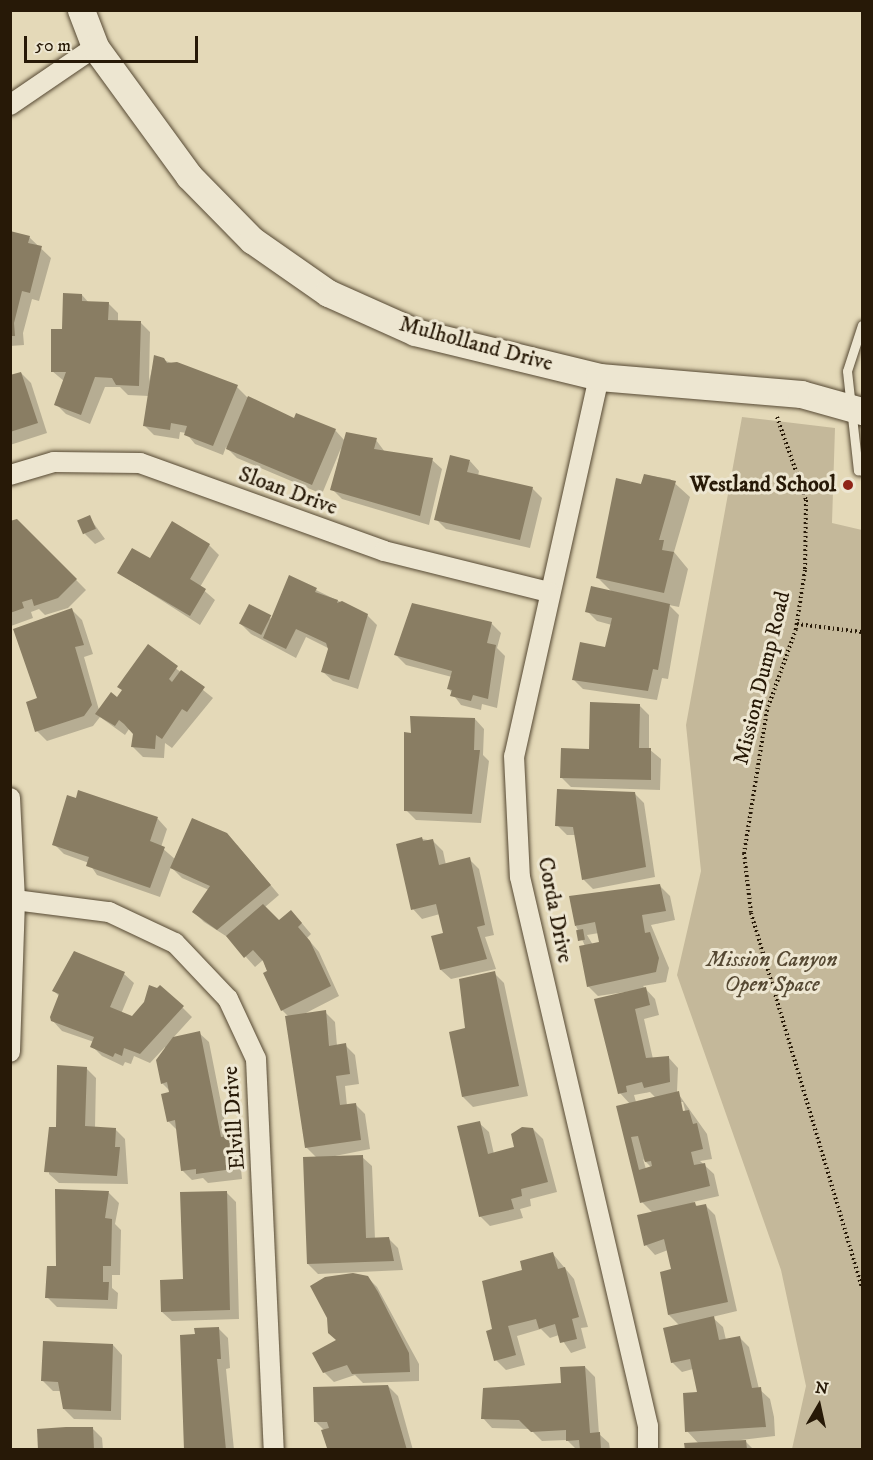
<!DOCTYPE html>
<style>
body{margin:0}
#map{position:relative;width:873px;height:1460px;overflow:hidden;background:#e4d9b8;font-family:"IM FELL DW Pica",serif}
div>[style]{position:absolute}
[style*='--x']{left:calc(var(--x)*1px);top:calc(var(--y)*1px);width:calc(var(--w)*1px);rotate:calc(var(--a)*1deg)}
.green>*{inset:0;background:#c4b89a}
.shadow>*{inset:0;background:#0003}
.building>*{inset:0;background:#897d63;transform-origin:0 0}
.path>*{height:4px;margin-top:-2px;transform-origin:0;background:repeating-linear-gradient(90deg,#271907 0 1.5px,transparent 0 4.5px)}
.roads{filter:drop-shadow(0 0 2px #564933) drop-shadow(0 0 2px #564933)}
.lane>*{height:9px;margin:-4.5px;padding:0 4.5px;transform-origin:4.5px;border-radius:4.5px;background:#ede6d1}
.street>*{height:20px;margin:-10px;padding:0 10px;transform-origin:10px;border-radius:10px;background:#ede6d1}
.secondary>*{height:27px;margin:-13.5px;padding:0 13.5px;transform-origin:13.5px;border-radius:13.5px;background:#ede6d1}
.dots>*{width:16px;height:16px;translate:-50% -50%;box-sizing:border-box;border:3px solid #ede6d1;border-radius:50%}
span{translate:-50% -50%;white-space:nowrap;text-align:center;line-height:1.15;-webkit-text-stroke:6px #ede6d1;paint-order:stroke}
.street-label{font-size:22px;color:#271907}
.poi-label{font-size:22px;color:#271907;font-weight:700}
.right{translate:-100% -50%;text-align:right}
.park-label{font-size:22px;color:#564933;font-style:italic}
.frame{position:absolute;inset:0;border:12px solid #271907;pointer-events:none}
.north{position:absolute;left:789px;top:1376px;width:60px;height:60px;-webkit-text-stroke:4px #ede6d1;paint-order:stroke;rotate:9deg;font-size:16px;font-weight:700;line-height:24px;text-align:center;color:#271907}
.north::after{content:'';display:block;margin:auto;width:21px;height:27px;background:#271907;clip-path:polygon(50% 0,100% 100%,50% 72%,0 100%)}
.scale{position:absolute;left:24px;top:36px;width:174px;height:27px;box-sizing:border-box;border:3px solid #271907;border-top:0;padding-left:8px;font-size:18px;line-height:21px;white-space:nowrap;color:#271907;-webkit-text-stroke:4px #ede6d1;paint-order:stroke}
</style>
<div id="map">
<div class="green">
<div style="clip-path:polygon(742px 417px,835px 428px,832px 523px,862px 530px,862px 1449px,792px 1449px,806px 1386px,781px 1270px,677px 975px,701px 871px,686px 725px)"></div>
</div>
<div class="shadow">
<div style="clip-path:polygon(10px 232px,29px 237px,51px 258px,39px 301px,32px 299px,23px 333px,24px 345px,10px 346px)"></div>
<div style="clip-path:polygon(82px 295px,89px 303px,108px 303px,118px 313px,118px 322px,141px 323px,150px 332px,149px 381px,155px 357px,237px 387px,247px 397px,294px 420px,335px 430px,345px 441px,376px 440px,385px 452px,432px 460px,442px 469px,429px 525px,342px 499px,332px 489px,341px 448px,322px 494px,237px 458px,226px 447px,223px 455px,195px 444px,186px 433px,180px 432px,179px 439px,154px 435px,144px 425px,149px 396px,128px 395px,120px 387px,105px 387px,90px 424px,66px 414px,56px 404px,64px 381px,52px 371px,63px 331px)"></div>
<div style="clip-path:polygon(21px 373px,31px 383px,47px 433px,10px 445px,10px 377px)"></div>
<div style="clip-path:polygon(470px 461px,479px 471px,478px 476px,532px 488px,542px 498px,530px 548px,446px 529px,436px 519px)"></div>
<div style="clip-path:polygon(645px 475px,670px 479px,690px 497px,674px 552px,688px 569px,679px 607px,669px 605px,679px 615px,668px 679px,662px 678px,657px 700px,583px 689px,573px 679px,606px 649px,612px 625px,597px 621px,587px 611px,613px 593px,597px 577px)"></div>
<div style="clip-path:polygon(89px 517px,105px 539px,95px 544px,85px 534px)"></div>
<div style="clip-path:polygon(17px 520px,86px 590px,68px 608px,45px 615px,39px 609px,31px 612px,33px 618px,11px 626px,10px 522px)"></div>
<div style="clip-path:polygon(209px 545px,219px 555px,200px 587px,215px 600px,200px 625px,119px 573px)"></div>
<div style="clip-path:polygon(316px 590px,367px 615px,377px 625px,358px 689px,333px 681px,323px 672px,330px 649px,306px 637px,296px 658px,251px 634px,241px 624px,272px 618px)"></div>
<div style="clip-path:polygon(72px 610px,82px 620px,93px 654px,84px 657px,99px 710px,118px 699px,148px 646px,213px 698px,172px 748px,165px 743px,164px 758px,143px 757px,133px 747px,134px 733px,129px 729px,125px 735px,100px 717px,93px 726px,47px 741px,37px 731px,39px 699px)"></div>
<div style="clip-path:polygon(491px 623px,501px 633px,497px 648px,505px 656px,497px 708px,482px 704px,481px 710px,461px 705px,449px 689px,452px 677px,406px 665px,396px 655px)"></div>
<div style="clip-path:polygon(639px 705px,649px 715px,649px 749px,661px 759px,660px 790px,571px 787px,561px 777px)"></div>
<div style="clip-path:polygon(475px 719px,484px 729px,483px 755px,489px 761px,481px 823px,416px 820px,406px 810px,412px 734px)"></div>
<div style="clip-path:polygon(79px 792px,158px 819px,167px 829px,161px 847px,176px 860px,237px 845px,279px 895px,265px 907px,279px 922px,300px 921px,311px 934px,307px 938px,319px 952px,339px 996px,302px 1015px,325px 1012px,335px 1022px,337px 1046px,345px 1045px,355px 1055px,359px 1084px,345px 1086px,347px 1106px,355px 1104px,365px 1114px,370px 1149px,325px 1158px,362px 1157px,372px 1166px,375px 1239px,388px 1238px,398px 1248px,403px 1270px,318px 1274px,308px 1264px,317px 1158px,306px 1147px,289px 1017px,282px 1010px,263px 960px,255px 967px,229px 938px,204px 922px,194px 912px,209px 890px,182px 878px,171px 867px,160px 897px,97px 875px,89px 863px,64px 854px,54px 844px)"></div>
<div style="clip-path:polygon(634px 793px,644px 803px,655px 877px,593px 889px,584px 880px,576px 835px,567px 835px,557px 825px)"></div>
<div style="clip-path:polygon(422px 839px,433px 841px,443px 851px,446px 865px,469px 859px,479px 869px,494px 935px,485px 937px,496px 969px,451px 979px,441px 970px,445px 934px,440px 914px,422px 919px,413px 909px)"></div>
<div style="clip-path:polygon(evenodd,660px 886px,670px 896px,675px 920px,651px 925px,669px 968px,666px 982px,643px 986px,655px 999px,659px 1015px,644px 1019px,653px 1059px,669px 1058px,678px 1068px,677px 1092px,707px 1134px,712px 1159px,700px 1161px,714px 1174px,719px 1196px,693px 1202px,698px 1207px,706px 1206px,715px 1215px,737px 1311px,712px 1317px,723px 1327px,726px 1340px,739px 1337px,749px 1347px,759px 1389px,770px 1399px,774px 1417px,775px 1436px,716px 1443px,746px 1442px,754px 1450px,686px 1450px,699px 1444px,687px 1431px,699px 1394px,693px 1369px,682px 1372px,672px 1362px,680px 1326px,669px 1315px,673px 1270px,668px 1250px,655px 1255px,646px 1245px,653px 1213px,642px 1202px,618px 1107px,630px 1104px,620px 1093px,596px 1000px,639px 990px,598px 996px,588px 986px,585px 946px,576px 926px,660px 886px,599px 933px,601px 943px,593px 945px,587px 935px,599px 933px,660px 886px,650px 1092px,656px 1098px,636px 1102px,634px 1095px,650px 1092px,660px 886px,680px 1102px,683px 1102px,687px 1118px,684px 1119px,680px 1102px,660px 886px,643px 1159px,652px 1168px,646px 1169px,643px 1159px)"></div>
<div style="clip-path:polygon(494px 973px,504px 983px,528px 1096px,473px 1107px,463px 1097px,467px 1029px)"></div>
<div style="clip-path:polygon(124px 974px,134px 983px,121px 1014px,132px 1018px,182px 1007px,192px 1017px,172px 1039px,199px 1033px,209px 1042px,228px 1138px,239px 1148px,242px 1179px,208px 1183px,203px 1178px,192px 1180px,182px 1170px,178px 1131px,168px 1121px,172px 1093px,162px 1083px,165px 1047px,150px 1063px,134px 1056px,131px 1064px,125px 1062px,123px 1066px,102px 1056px,92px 1046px,94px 1042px,62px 1031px,53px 1021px,60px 997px,54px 991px)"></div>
<div style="clip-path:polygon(86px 1068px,96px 1078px,95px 1128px,115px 1129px,125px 1139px,128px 1184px,59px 1183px,49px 1174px,50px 1128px,57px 1129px)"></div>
<div style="clip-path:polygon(479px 1123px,489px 1132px,494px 1154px,516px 1149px,533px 1129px,543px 1139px,557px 1192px,530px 1199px,531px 1206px,520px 1209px,523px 1218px,490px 1226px,480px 1216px)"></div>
<div style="clip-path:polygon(57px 1191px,109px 1193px,119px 1203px,115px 1224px,121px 1230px,120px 1275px,112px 1275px,112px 1288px,118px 1293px,117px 1309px,57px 1307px,47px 1297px,58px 1268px)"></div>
<div style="clip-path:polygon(226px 1192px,236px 1202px,239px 1319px,172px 1321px,162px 1312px,184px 1281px)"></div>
<div style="clip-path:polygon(553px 1254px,574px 1279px,588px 1327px,581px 1328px,586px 1348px,571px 1353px,559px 1335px,550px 1338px,541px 1329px,517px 1336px,525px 1365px,506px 1370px,496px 1360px,494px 1330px,524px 1271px)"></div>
<div style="clip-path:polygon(367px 1277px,377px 1287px,419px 1364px,419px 1381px,363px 1383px,355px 1375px,334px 1382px,324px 1372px)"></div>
<div style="clip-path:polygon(218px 1328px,228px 1338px,230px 1368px,226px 1369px,234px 1450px,186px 1450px)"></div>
<div style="clip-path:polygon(113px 1345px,122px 1355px,121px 1420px,74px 1419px,64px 1409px,61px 1391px,53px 1391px,43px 1381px)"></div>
<div style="clip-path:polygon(585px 1367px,595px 1377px,599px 1434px,609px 1443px,610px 1450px,577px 1450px,567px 1440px,542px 1441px,530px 1429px,492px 1428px,483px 1418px,563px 1384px)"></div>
<div style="clip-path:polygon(388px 1386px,398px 1396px,413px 1450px,331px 1450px,325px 1431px,315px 1421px)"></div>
<div style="clip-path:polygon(92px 1428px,102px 1438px,103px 1450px,40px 1450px)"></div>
</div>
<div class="building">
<div style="clip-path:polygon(10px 231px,30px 236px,28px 243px,42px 246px,30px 293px,22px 291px,14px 323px,15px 336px,10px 336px)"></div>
<div style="clip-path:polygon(63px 293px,82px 294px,82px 301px,109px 302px,108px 320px,141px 321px,139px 386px,116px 385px,112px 378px,95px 377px,81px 415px,54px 405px,66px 372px,51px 372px,51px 329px,62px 329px)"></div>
<div style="clip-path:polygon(154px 355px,164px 358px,167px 363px,177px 362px,238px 385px,213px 446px,184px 435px,187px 426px,171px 423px,170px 430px,143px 426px)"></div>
<div style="clip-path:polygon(21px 372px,38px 423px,10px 432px,10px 375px)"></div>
<div style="clip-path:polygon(248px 396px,294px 418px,296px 413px,336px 429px,312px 485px,226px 449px)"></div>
<div style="clip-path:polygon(346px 432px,377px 438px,374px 449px,433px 458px,420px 516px,330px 490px)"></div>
<div style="clip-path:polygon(450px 455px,470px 460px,467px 472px,533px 487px,520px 540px,434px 520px)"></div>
<div style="clip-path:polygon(644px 474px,676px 481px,659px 540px,664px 540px,662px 550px,674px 552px,664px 593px,596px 578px,616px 478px,641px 484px)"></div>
<div style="left:90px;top:515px;width:15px;height:14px;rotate:67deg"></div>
<div style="clip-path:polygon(17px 519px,77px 579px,58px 598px,34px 606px,32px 599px,22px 602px,24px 608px,10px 613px,10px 521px)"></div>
<div style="clip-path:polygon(172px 521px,210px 544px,190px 579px,206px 589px,190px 616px,117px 573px,132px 548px,150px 558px)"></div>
<div style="clip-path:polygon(289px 575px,317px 588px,315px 592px,338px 600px,337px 603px,342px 601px,368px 614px,349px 680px,321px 672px,328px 649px,326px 643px,296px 629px,286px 649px,263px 638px)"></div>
<div style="clip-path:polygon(591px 586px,670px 604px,658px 670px,653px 669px,648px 691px,572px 680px,580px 642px,605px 647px,612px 618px,585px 612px)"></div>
<div style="clip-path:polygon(412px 603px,492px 622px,487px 643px,496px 645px,488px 699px,473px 695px,471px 701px,450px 696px,452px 690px,447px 689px,452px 671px,394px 655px)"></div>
<div style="left:249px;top:604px;width:25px;height:22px;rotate:27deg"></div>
<div style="clip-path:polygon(72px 608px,84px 645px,75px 647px,92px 705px,84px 716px,35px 732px,26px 702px,37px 698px,13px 629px)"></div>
<div style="clip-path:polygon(148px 644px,178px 666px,169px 679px,172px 682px,181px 670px,205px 687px,187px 712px,182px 709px,162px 739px,156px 735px,155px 749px,131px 747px,133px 734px,124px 724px,119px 720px,115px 726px,95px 714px,111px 692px,117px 697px,122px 690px,117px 687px)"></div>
<div style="clip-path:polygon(590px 702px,640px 704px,639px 748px,651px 748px,651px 780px,560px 778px,561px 748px,589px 749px)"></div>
<div style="clip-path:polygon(410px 716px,475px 718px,474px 750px,480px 750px,472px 814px,404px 811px,404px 732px,411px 733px)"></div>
<div style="clip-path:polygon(557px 789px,635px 792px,646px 867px,582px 880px,573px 827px,555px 826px)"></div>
<div style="clip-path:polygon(78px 790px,158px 817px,150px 841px,165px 847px,150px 888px,86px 866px,89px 857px,52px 845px,67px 795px,76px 798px)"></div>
<div style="clip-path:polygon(192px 818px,227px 833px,271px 885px,217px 930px,192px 912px,210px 886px,170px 868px)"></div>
<div style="clip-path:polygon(422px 837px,423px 841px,433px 839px,439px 865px,470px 857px,485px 925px,477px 927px,487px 959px,440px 970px,431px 936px,443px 933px,436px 904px,411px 910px,396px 844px)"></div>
<div style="clip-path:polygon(660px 884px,666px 911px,642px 915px,645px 933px,650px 932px,659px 958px,656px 972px,587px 987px,579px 946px,599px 942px,595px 922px,575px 926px,569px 896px)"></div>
<div style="clip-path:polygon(263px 904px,279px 920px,291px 910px,302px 923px,298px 927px,310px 941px,331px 986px,281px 1011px,263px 973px,267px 971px,263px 961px,253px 950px,244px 958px,226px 936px)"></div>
<div style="left:583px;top:929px;width:11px;height:7px;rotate:80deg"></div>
<div style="clip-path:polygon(74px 951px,125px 972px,110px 1007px,132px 1016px,144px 1002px,149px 985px,157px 988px,160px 985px,184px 1006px,140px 1054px,124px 1048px,122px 1056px,115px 1053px,113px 1057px,90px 1047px,94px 1037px,51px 1021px,50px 1017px,59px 994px,52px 991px)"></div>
<div style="clip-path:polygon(495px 971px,519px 1086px,462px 1097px,449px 1032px,465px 1028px,459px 979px)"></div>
<div style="clip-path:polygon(646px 987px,650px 1005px,635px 1009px,646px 1058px,669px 1056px,670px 1082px,644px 1088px,642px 1082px,626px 1086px,627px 1092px,618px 1094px,594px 999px)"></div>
<div style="clip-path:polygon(326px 1010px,329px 1046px,346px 1043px,350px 1074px,336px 1076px,340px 1105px,356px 1103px,361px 1140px,305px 1148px,285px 1016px)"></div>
<div style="clip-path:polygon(200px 1031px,221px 1137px,229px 1136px,233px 1169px,196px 1174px,196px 1169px,181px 1171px,175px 1120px,167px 1122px,161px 1094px,169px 1092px,167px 1082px,161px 1084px,156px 1060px,173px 1037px)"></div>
<div style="clip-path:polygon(57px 1065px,87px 1067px,85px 1126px,116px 1128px,115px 1147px,120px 1147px,117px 1176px,44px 1172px,49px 1127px,56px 1127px)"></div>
<div style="clip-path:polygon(evenodd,679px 1091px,683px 1111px,689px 1110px,693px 1124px,697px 1123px,703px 1149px,691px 1152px,694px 1165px,705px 1163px,710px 1186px,640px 1203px,616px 1106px,679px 1091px,638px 1136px,645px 1162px,651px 1161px,652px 1166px,639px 1170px,631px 1137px,638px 1136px)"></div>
<div style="clip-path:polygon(480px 1121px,488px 1154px,514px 1147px,511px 1134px,522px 1127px,533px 1128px,548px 1182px,521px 1189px,522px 1196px,511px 1199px,514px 1209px,479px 1217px,457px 1126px)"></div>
<div style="clip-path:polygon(363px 1155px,366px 1238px,389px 1237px,394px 1261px,307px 1264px,303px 1157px)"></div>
<div style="clip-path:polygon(55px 1189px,109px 1191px,105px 1218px,112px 1219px,111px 1266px,103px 1266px,103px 1282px,109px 1282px,108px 1300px,45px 1298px,47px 1266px,56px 1266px)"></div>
<div style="clip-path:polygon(227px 1191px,230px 1310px,161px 1312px,160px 1280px,183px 1279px,180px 1192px)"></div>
<div style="clip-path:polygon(695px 1202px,696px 1206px,706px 1204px,728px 1302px,668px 1315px,660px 1272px,671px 1269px,664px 1239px,644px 1246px,637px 1215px)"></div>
<div style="clip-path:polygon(553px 1252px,558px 1269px,565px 1267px,579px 1317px,572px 1319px,577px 1339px,560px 1343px,555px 1324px,539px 1329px,536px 1319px,508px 1326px,516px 1355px,494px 1361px,486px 1331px,492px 1329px,482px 1281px,522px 1270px,520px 1261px)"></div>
<div style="clip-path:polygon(353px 1273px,368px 1276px,378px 1292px,409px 1353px,410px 1372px,352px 1374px,347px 1365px,323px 1373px,312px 1353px,336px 1340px,328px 1333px,327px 1318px,310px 1286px,325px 1277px)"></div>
<div style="clip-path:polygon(714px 1316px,719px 1340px,740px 1336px,752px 1388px,761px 1387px,766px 1427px,685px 1432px,683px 1393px,697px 1392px,690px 1359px,671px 1363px,663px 1328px)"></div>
<div style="clip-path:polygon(219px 1327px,221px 1359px,217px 1359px,226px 1450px,184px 1450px,180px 1335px,195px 1334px,194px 1328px)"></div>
<div style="clip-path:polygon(43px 1341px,113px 1344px,111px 1411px,63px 1409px,58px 1382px,41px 1381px)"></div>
<div style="clip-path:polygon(585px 1366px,590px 1433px,600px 1432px,601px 1450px,580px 1450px,579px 1440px,566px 1441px,566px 1430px,531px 1432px,519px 1420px,481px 1419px,483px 1388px,561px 1383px,560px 1367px)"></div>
<div style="clip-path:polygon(388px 1385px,407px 1450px,327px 1448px,321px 1430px,329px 1428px,327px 1422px,314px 1422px,313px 1387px)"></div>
<div style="clip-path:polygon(66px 1427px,93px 1427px,94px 1450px,38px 1450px,37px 1429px)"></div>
<div style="clip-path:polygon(746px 1440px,747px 1450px,685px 1450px,684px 1443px)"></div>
</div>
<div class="path">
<div style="--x:777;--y:417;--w:88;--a:70.7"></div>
<div style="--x:806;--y:500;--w:70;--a:90.8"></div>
<div style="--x:805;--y:570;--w:60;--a:98.7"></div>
<div style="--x:796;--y:629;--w:86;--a:109.7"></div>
<div style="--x:767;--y:710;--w:145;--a:99.1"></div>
<div style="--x:744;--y:853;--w:60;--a:83.3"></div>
<div style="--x:751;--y:913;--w:391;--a:73.5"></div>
<div style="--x:797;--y:624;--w:65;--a:7"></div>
</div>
<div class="roads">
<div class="lane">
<div style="--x:862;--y:325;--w:48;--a:108.1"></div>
<div style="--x:847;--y:371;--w:100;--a:83.7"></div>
<div style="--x:858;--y:470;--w:4;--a:14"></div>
</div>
<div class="street">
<div style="--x:10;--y:105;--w:103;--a:-34.3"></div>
<div style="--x:599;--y:377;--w:388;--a:102.6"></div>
<div style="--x:514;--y:756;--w:121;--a:87.2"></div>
<div style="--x:520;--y:877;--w:564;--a:76.88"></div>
<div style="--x:648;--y:1426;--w:24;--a:90"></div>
<div style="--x:10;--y:475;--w:46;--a:-16.5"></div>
<div style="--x:54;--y:462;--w:86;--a:0.7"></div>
<div style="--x:140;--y:463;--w:259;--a:19.8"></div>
<div style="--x:384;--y:551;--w:170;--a:14"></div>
<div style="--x:10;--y:798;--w:102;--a:87.2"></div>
<div style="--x:15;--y:900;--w:152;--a:91.9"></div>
<div style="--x:15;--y:900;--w:95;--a:7.3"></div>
<div style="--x:109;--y:912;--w:73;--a:25.2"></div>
<div style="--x:175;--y:943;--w:77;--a:46.6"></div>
<div style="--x:228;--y:999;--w:66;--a:65"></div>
<div style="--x:256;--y:1059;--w:391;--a:87.4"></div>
</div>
<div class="secondary">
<div style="--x:81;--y:10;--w:40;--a:69"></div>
<div style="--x:95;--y:47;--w:160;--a:53.9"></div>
<div style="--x:189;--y:176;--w:90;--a:45.5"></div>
<div style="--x:252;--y:240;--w:93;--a:34.9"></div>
<div style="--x:328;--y:293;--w:95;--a:24.1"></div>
<div style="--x:415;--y:332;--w:189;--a:13.7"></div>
<div style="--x:599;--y:377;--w:203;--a:4.8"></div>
<div style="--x:801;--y:394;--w:63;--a:15.6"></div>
</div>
</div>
<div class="dots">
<div style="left:848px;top:485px;background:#8f2418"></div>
</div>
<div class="street-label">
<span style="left:476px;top:344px;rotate:15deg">Mulholland Drive</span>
<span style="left:288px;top:491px;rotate:20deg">Sloan Drive</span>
<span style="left:762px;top:678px;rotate:-76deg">Mission Dump Road</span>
<span style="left:555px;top:910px;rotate:79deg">Corda Drive</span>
<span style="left:234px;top:1118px;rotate:-94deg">Elvill Drive</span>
</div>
<div class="poi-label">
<span class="right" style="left:836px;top:485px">Westland School</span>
</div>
<div class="park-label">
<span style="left:772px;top:972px">Mission Canyon<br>Open Space</span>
</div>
<div class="frame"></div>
<div class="north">N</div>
<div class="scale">50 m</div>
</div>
